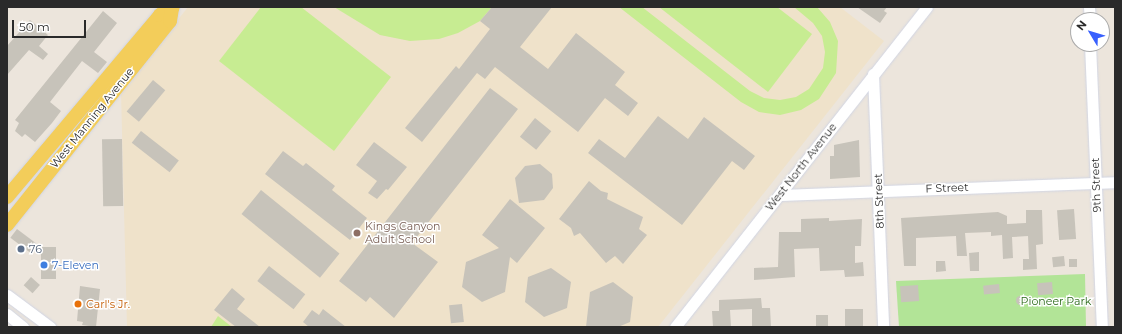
<!DOCTYPE html>
<style>
body{margin:0}
#map{position:relative;width:1122px;height:334px;overflow:hidden;background:#ece5dc;font-family:Montserrat,sans-serif}
div>[style]{position:absolute}
[style*='--x']{left:calc(var(--x)*1px);top:calc(var(--y)*1px);width:calc(var(--w)*1px);rotate:calc(var(--a)*1deg)}
.education>*{inset:0;background:#efe2ca}
.green>*{inset:0;background:#b2e497}
.pitch>*{inset:0;background:#c7ec92}
.building>*{inset:0;background:#c7c3ba;transform-origin:0 0}
.round{border-radius:50%}
.roads{filter:drop-shadow(0 0 1px #d1d5e3) drop-shadow(0 0 1px #d1d5e3)}
.minor>*{height:11px;margin:-5.5px;padding:0 5.5px;transform-origin:5.5px;border-radius:5.5px;background:#fff}
.major>*{height:14px;margin:-7px;padding:0 7px;transform-origin:7px;border-radius:7px;background:#f3cd5a}
.dots>*{width:11px;height:11px;translate:-50% -50%;box-sizing:border-box;border:2px solid #fff;border-radius:50%}
span{translate:-50% -50%;white-space:nowrap;text-align:center;line-height:1.15;-webkit-text-stroke:3px #fff;paint-order:stroke}
.street-label{font-size:11px;color:#2a2a2a}
.education-label{font-size:11px;color:#785e54}
.left{translate:0 -50%;text-align:left}
.service-label{font-size:11px;color:#4e5e75}
.shop-label{font-size:11px;color:#366cbe}
.park-label{font-size:11px;color:#2a6918}
.food-label{font-size:11px;color:#c56008}
.frame{position:absolute;inset:0;border:8px solid #2a2a2a;pointer-events:none}
.north{position:absolute;left:1070px;top:12px;width:40px;height:40px;box-sizing:border-box;background:#fff;border:1px solid #aaa;border-radius:50%;rotate:308deg;font-size:11px;font-weight:700;line-height:16px;text-align:center;color:#2a2a2a}
.north::after{content:'';display:block;margin:auto;width:14px;height:18px;background:#3860fd;clip-path:polygon(50% 0,100% 100%,50% 72%,0 100%)}
.scale{position:absolute;left:12px;top:20px;width:74px;height:18px;box-sizing:border-box;border:2px solid #2a2a2a;border-top:0;padding-left:5px;font-size:12px;line-height:14px;white-space:nowrap;color:#2a2a2a;-webkit-text-stroke:3px #fff;paint-order:stroke}
</style>
<div id="map">
<div class="education">
<div style="clip-path:polygon(188px 7px,840px 7px,884px 41px,658px 327px,127px 327px,121px 92px)"></div>
</div>
<div class="green">
<div style="clip-path:polygon(1085px 274px,1086px 327px,899px 327px,896px 281px)"></div>
</div>
<div class="pitch">
<div style="clip-path:polygon(261px 7px,301px 7px,391px 77px,334px 151px,219px 61px)"></div>
<div style="clip-path:polygon(334px 7px,492px 7px,480px 21px,458px 33px,439px 39px,410px 41px,380px 35px)"></div>
<div style="clip-path:polygon(619px 7px,642px 7px,750px 91px,764px 98px,780px 100px,796px 97px,809px 89px,823px 68px,825px 52px,822px 36px,813px 23px,794px 7px,817px 7px,830px 22px,838px 41px,836px 73px,819px 99px,801px 110px,780px 115px,759px 112px,741px 102px)"></div>
<div style="clip-path:polygon(659px 7px,777px 7px,812px 34px,768px 92px)"></div>
<div style="clip-path:polygon(218px 316px,232px 327px,211px 327px)"></div>
</div>
<div class="building">
<div style="clip-path:polygon(492px 7px,552px 7px,520px 47px,548px 69px,576px 33px,625px 72px,615px 85px,638px 103px,628px 116px,605px 98px,578px 132px,495px 67px,485px 79px,477px 73px,422px 142px,405px 128px,456px 66px,459px 69px,490px 29px,480px 21px)"></div>
<div style="clip-path:polygon(857px 7px,887px 7px,884px 11px,887px 13px,880px 23px)"></div>
<div style="clip-path:polygon(103px 11px,117px 23px,94px 52px,107px 62px,98px 73px,82px 61px,50px 102px,61px 111px,52px 123px,35px 142px,25px 134px,22px 137px,15px 131px,19px 123px,15px 120px)"></div>
<div style="clip-path:polygon(30px 20px,48px 35px,39px 46px,48px 54px,43px 60px,29px 50px,7px 75px,7px 46px)"></div>
<div style="left:153px;top:80px;width:16px;height:41px;rotate:40deg"></div>
<div style="clip-path:polygon(490px 88px,518px 109px,412px 243px,438px 262px,394px 318px,370px 297px,366px 302px,339px 281px)"></div>
<div style="clip-path:polygon(658px 116px,688px 139px,704px 117px,755px 156px,744px 170px,732px 161px,682px 225px,588px 153px,599px 139px,625px 158px)"></div>
<div style="left:535px;top:118px;width:21px;height:24px;rotate:39deg"></div>
<div style="left:141px;top:131px;width:48px;height:15px;rotate:38deg"></div>
<div style="left:122px;top:139px;width:67px;height:20px;rotate:89deg"></div>
<div style="clip-path:polygon(859px 140px,860px 177px,830px 179px,830px 156px,834px 156px,834px 145px)"></div>
<div style="clip-path:polygon(374px 142px,407px 167px,388px 190px,386px 189px,377px 199px,368px 193px,377px 181px,356px 165px)"></div>
<div style="clip-path:polygon(283px 151px,303px 166px,306px 163px,335px 186px,332px 190px,367px 218px,350px 240px,265px 174px)"></div>
<div style="clip-path:polygon(540px 164px,552px 174px,553px 188px,544px 200px,519px 203px,515px 178px,525px 166px)"></div>
<div style="clip-path:polygon(589px 181px,601px 191px,608px 193px,607px 199px,643px 217px,639px 229px,647px 235px,623px 264px,615px 256px,606px 263px,580px 233px,574px 236px,571px 228px,559px 219px)"></div>
<div style="left:261px;top:190px;width:101px;height:31px;rotate:39deg"></div>
<div style="clip-path:polygon(510px 199px,545px 228px,517px 263px,510px 257px,505px 292px,482px 302px,462px 287px,466px 262px,499px 248px,482px 235px)"></div>
<div style="left:1074px;top:209px;width:30px;height:17px;rotate:86deg"></div>
<div style="clip-path:polygon(1026px 210px,1042px 210px,1043px 244px,1036px 245px,1037px 269px,1023px 270px,1023px 259px,1029px 259px,1028px 236px,1012px 237px,1013px 258px,1003px 259px,1002px 235px,991px 236px,991px 232px,965px 233px,967px 256px,957px 256px,956px 236px,916px 238px,916px 266px,904px 266px,901px 218px,998px 212px,1007px 216px,1007px 224px,1026px 223px)"></div>
<div style="clip-path:polygon(829px 218px,829px 221px,862px 219px,861px 246px,855px 246px,855px 263px,863px 262px,864px 276px,845px 277px,844px 270px,820px 271px,819px 248px,794px 249px,795px 277px,754px 280px,754px 268px,778px 267px,779px 232px,801px 232px,801px 219px)"></div>
<div style="left:17px;top:229px;width:25px;height:11px;rotate:37deg"></div>
<div style="left:41px;top:247px;width:15px;height:32px"></div>
<div style="clip-path:polygon(979px 252px,979px 271px,970px 271px,969px 253px)"></div>
<div style="left:1064px;top:256px;width:10px;height:12px;rotate:84deg"></div>
<div style="left:1069px;top:259px;width:8px;height:8px"></div>
<div style="clip-path:polygon(936px 261px,945px 261px,946px 271px,936px 272px)"></div>
<div style="left:269px;top:266px;width:46px;height:19px;rotate:38deg"></div>
<div style="clip-path:polygon(551px 268px,571px 282px,567px 308px,544px 317px,525px 302px,528px 277px)"></div>
<div style="left:31px;top:277px;width:12px;height:11px;rotate:42deg"></div>
<div style="clip-path:polygon(613px 282px,633px 297px,630px 322px,618px 327px,586px 327px,590px 292px)"></div>
<div style="left:1052px;top:282px;width:12px;height:15px;rotate:85deg"></div>
<div style="left:999px;top:284px;width:9px;height:16px;rotate:84deg"></div>
<div style="left:918px;top:285px;width:16px;height:18px;rotate:86deg"></div>
<div style="clip-path:polygon(80px 286px,100px 289px,96px 327px,82px 325px,83px 322px,77px 321px)"></div>
<div style="clip-path:polygon(232px 288px,245px 299px,237px 309px,260px 327px,236px 327px,214px 310px)"></div>
<div class="round" style="left:1015.5px;top:295.5px;width:9px;height:9px"></div>
<div style="clip-path:polygon(761px 298px,762px 308px,770px 308px,771px 327px,752px 327px,752px 309px,730px 310px,731px 327px,713px 327px,712px 311px,719px 311px,719px 300px)"></div>
<div style="left:462px;top:304px;width:18px;height:13px;rotate:84deg"></div>
<div style="clip-path:polygon(323px 309px,346px 327px,309px 327px,303px 322px,312px 310px,319px 315px)"></div>
<div style="left:845px;top:309px;width:18px;height:18px"></div>
<div style="left:828px;top:315px;width:12px;height:12px;rotate:90deg"></div>
</div>
<div class="roads">
<div class="minor">
<div style="--x:1089;--y:7;--w:13;--a:86"></div>
<div style="--x:1090;--y:44;--w:283;--a:87.6"></div>
<div style="--x:873;--y:74;--w:253;--a:87.7"></div>
<div style="--x:780;--y:195;--w:335;--a:-2.2"></div>
<div style="--x:7;--y:295;--w:54;--a:36.7"></div>
<div style="--x:7;--y:314;--w:21;--a:39"></div>
<div style="--x:675;--y:327;--w:407;--a:-51.8"></div>
</div>
<div class="major">
<div style="--x:7;--y:197;--w:238;--a:-49.9"></div>
<div style="--x:160;--y:15;--w:15;--a:-32"></div>
<div style="--x:7;--y:225;--w:261;--a:-51.4"></div>
<div style="--x:170;--y:21;--w:13;--a:-81"></div>
</div>
</div>
<div class="dots">
<div style="left:357px;top:233px;background:#8d6e63"></div>
<div style="left:21px;top:249px;background:#5c6f8a"></div>
<div style="left:44px;top:265px;background:#3f7fe0"></div>
<div style="left:78px;top:304px;background:#e8710a"></div>
</div>
<div class="street-label">
<span style="left:92px;top:118px;rotate:-51deg">West Manning Avenue</span>
<span style="left:801px;top:167px;rotate:-52deg">West North Avenue</span>
<span style="left:1096px;top:185px;rotate:-92deg">9th Street</span>
<span style="left:947px;top:188px;rotate:-2deg">F Street</span>
<span style="left:879px;top:201px;rotate:-92deg">8th Street</span>
</div>
<div class="education-label">
<span class="left" style="left:365px;top:233px">Kings Canyon<br>Adult School</span>
</div>
<div class="service-label">
<span class="left" style="left:29px;top:249px">76</span>
</div>
<div class="shop-label">
<span class="left" style="left:52px;top:265px">7-Eleven</span>
</div>
<div class="park-label">
<span style="left:1056px;top:301px">Pioneer Park</span>
</div>
<div class="food-label">
<span class="left" style="left:86px;top:304px">Carl's Jr.</span>
</div>
<div class="frame"></div>
<div class="north">N</div>
<div class="scale">50 m</div>
</div>
